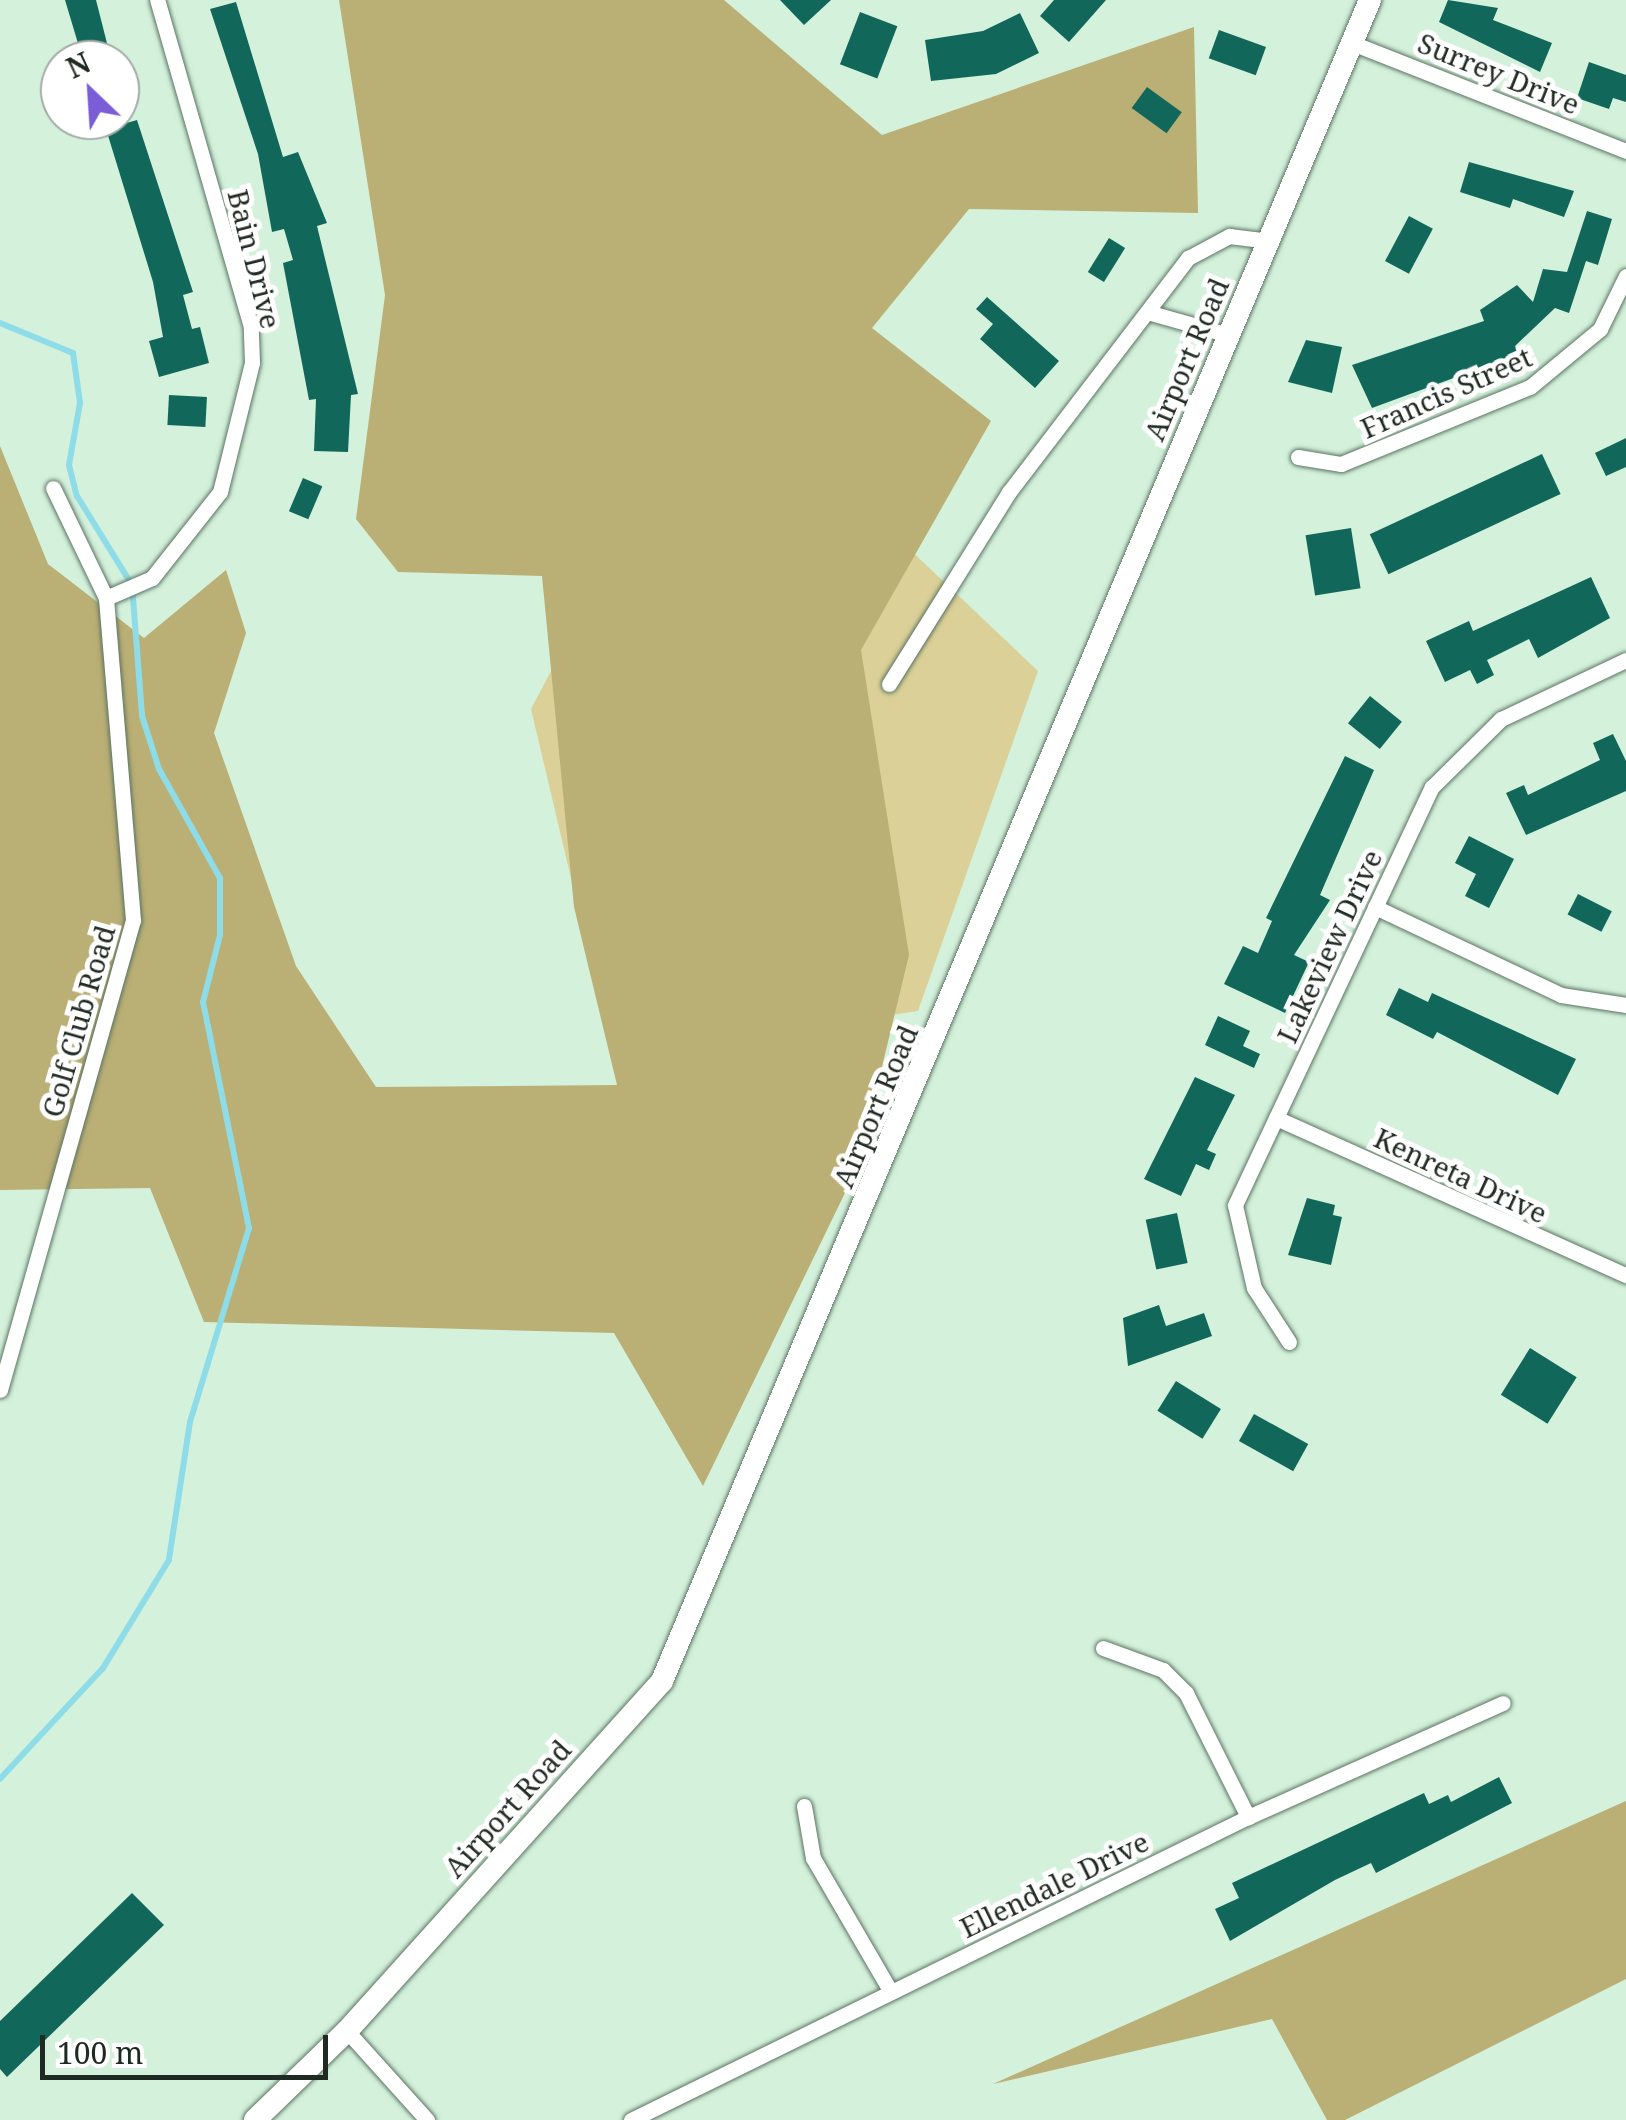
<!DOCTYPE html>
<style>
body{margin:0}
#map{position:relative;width:1626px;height:2120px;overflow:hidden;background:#d4f1dc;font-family:"Noto Serif",serif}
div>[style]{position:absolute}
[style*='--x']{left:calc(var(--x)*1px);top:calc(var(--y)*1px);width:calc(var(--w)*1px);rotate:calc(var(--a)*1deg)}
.green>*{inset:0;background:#dbd097}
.forest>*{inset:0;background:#baaf75}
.stream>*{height:6px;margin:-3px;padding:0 3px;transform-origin:3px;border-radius:3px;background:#8edce8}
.building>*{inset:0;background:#12675b;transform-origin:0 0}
.roads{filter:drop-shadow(0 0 2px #5a7461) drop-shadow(0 0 2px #5a7461)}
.street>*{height:15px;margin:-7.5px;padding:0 7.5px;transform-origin:7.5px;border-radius:7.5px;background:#fff}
.secondary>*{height:22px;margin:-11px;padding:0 11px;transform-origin:11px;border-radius:11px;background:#fff}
span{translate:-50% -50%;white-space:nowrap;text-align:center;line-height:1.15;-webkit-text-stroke:10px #fff;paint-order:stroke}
.street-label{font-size:28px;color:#1f2a22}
.north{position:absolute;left:40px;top:40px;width:100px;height:100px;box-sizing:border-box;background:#fff;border:2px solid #a5aaa7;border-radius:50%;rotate:335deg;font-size:28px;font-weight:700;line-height:40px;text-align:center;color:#1f2a22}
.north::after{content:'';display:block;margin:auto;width:35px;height:45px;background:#7a5dd7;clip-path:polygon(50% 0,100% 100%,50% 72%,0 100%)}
.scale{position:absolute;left:40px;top:2035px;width:288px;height:45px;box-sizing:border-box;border:5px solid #1f2a22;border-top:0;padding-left:12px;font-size:30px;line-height:35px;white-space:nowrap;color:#1f2a22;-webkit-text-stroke:8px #fff;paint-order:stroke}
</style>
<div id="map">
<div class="green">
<div style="clip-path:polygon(887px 528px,1038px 671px,918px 1011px,613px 1056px,531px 709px,615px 550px)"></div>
</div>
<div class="forest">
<div style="clip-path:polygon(339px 0,724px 0,882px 135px,1194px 27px,1198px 213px,969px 209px,872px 328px,991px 421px,861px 650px,909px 955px,858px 1166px,703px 1486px,614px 1333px,204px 1322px,150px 1188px,0 1190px,0 446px,48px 564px,144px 638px,226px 570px,246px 633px,214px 733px,296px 966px,376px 1087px,617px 1085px,574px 907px,542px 576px,398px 572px,356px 519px,385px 295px)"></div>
<div style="clip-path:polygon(1626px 1801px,1626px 1979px,1345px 2120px,1327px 2120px,1272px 2019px,993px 2084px)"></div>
</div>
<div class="stream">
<div style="--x:0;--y:323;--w:79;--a:22.3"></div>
<div style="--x:73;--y:353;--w:50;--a:82"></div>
<div style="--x:80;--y:403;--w:63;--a:100.1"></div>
<div style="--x:69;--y:465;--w:32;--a:76"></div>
<div style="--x:77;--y:496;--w:105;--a:58.3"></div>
<div style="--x:132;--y:585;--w:131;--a:85.6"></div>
<div style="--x:142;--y:716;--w:56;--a:72.2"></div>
<div style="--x:159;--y:769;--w:125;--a:60.8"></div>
<div style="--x:220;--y:878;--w:57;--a:90"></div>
<div style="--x:220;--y:935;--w:69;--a:104.2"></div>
<div style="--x:203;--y:1002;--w:231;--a:78.5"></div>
<div style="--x:249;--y:1228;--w:203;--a:106.9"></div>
<div style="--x:190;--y:1422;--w:140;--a:98.7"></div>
<div style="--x:169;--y:1560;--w:127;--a:121.4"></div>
<div style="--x:103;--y:1668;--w:151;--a:132.9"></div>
</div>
<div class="building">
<div style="clip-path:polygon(65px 0,96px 0,110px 55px,83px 60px)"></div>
<div style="clip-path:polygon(780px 0,831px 0,804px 25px)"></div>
<div style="clip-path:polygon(1054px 0,1106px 0,1069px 42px,1040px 16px)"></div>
<div style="clip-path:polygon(1448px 0,1498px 8px,1493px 20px,1552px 43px,1540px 72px,1439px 22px)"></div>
<div style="clip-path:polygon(236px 2px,283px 157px,298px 152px,327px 223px,317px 226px,358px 394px,351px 395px,348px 452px,314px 451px,316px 399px,309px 400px,283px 263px,293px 260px,284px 229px,272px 232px,258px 154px,210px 9px)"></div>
<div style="left:860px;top:12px;width:40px;height:56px;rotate:21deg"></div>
<div style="clip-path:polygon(1020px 13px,1039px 53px,996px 74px,931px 81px,925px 40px,983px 31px)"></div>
<div style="left:1219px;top:30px;width:50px;height:30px;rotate:20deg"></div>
<div style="clip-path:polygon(1589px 62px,1626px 75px,1626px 102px,1613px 98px,1609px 109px,1577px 98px)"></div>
<div style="left:1147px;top:87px;width:43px;height:26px;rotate:36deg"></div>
<div style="clip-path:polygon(137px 120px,193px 292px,183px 295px,192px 329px,200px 327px,209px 363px,159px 377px,149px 341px,163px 337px,153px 282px,106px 129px)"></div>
<div style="clip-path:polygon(1469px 162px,1574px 191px,1564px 217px,1513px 199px,1510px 208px,1460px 192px)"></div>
<div style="clip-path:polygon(1587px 211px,1612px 219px,1598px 265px,1586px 261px,1569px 313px,1555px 308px,1515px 346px,1519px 354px,1372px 408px,1352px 365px,1484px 321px,1480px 310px,1517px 285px,1533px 302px,1543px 269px,1567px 272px)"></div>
<div style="left:1409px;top:216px;width:27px;height:51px;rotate:28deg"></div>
<div style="left:1109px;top:238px;width:19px;height:40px;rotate:32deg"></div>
<div style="clip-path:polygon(987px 297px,1059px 361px,1035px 388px,980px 339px,993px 324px,976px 309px)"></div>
<div style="clip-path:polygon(1306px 340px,1342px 347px,1332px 393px,1288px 382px)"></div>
<div style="left:169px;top:395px;width:38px;height:30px;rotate:3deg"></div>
<div style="clip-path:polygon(1626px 438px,1626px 467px,1606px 476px,1595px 453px)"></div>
<div style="left:1542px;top:454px;width:44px;height:190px;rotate:65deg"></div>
<div style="left:303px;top:478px;width:21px;height:36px;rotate:23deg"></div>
<div style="left:1351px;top:528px;width:61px;height:46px;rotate:81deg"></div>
<div style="clip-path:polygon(1591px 577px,1610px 618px,1538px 658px,1529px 639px,1487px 660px,1494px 675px,1477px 684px,1470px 670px,1445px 682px,1426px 641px,1469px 621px,1473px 631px)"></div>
<div style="left:1370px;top:696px;width:41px;height:35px;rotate:39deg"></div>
<div style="clip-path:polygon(1613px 734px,1626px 761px,1626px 791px,1526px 835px,1506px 793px,1524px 785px,1528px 795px,1600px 760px,1593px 743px)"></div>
<div style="clip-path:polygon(1345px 756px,1374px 770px,1320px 895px,1330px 900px,1294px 955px,1309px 962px,1285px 1013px,1224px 984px,1243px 946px,1258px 953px,1272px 921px,1266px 918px)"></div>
<div style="clip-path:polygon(1469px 836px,1514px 859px,1489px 908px,1465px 896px,1476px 874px,1455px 863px)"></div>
<div style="left:1578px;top:894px;width:38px;height:23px;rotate:27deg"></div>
<div style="clip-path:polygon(1399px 988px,1428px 1002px,1432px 993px,1576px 1059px,1558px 1095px,1437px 1032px,1433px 1039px,1386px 1015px)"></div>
<div style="clip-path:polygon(1218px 1016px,1250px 1031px,1243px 1046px,1260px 1054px,1254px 1068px,1205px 1045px)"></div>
<div style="clip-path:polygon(1195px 1077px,1235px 1095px,1207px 1150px,1216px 1154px,1209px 1170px,1196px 1164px,1181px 1196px,1144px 1179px)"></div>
<div style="clip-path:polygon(1307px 1198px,1335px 1205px,1333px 1215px,1342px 1217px,1331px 1265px,1288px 1255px)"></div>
<div style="left:1177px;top:1213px;width:51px;height:32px;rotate:78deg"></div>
<div style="clip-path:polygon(1159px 1305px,1166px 1326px,1204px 1313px,1212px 1336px,1128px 1366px,1123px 1318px)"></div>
<div style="left:1530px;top:1348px;width:55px;height:55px;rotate:32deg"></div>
<div style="left:1176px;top:1381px;width:53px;height:35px;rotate:32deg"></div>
<div style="left:1254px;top:1414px;width:62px;height:31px;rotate:29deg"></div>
<div style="clip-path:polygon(1499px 1777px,1512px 1803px,1376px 1873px,1371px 1863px,1335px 1880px,1230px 1941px,1215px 1909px,1239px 1898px,1232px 1883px,1424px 1793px,1429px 1804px,1448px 1795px,1451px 1802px)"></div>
<div style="clip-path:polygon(132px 1893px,164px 1925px,7px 2077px,0 2069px,0 2021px)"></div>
</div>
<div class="roads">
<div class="street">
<div style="--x:1352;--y:43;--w:295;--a:21.5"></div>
<div style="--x:1151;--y:313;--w:81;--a:15.8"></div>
<div style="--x:1298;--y:457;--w:44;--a:9.2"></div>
<div style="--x:1341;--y:464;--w:204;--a:-22.2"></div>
<div style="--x:1530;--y:387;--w:91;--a:-39.6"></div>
<div style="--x:1600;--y:329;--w:59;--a:-63.9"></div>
<div style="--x:106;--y:598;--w:50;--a:-23.5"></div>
<div style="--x:152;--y:578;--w:110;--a:-51.7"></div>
<div style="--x:220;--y:492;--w:133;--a:-76.1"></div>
<div style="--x:252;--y:363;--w:36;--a:-92"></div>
<div style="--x:251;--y:327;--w:340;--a:-106"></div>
<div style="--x:889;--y:684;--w:226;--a:-58"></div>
<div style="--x:1009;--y:492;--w:295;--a:-52.6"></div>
<div style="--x:1188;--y:258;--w:47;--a:-28.2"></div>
<div style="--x:1229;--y:236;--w:39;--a:7"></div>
<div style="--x:1375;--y:907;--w:206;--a:25.3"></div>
<div style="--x:1561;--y:995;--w:66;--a:8.7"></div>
<div style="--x:1276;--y:1118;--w:384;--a:24.2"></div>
<div style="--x:1289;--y:1342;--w:64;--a:-122.9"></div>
<div style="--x:1254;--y:1288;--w:85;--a:-102.9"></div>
<div style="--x:1235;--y:1205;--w:462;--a:-64.8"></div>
<div style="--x:1432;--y:787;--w:97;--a:-44.6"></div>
<div style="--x:1501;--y:719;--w:138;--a:-25.3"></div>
<div style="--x:0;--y:1390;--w:488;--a:-74.2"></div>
<div style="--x:133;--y:920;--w:323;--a:-94.8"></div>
<div style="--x:106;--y:598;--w:122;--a:-115.7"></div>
<div style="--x:1103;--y:1648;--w:64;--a:20.1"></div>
<div style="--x:1163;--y:1670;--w:33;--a:45"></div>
<div style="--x:1186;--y:1693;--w:139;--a:63.4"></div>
<div style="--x:804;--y:1806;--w:53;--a:80.2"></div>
<div style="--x:813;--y:1858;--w:155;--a:59.8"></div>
<div style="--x:347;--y:2031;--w:120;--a:48"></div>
<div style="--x:631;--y:2120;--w:687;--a:-26.16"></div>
<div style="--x:1248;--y:1817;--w:279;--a:-24.1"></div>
</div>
<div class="secondary">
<div style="--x:255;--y:2120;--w:128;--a:-44.1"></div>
<div style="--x:347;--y:2031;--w:471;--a:-48"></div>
<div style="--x:662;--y:1681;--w:1824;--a:-67.16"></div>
</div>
</div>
<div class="street-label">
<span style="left:1499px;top:73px;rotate:22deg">Surrey Drive</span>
<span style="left:255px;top:259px;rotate:76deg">Bain Drive</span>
<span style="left:1186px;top:359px;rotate:-67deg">Airport Road</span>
<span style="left:1446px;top:392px;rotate:-24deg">Francis Street</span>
<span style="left:1329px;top:946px;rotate:-65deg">Lakeview Drive</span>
<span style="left:78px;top:1021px;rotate:-74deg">Golf Club Road</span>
<span style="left:875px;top:1106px;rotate:-67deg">Airport Road</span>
<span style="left:1461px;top:1175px;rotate:25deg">Kenreta Drive</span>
<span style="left:507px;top:1808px;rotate:-48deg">Airport Road</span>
<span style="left:1054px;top:1884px;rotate:-26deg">Ellendale Drive</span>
</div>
<div class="north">N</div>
<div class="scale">100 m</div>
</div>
